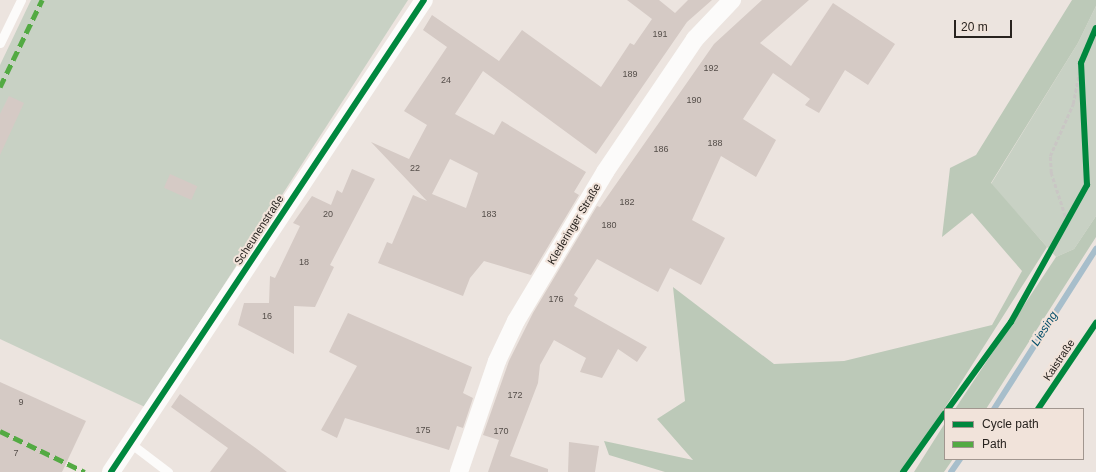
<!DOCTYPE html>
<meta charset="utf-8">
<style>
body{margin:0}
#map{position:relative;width:1096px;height:472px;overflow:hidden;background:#ece4df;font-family:Helvetica,sans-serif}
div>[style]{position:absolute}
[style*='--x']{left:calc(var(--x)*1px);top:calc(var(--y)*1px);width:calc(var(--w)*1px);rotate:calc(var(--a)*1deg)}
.green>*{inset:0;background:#c8d1c4}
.forest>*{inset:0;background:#bcc9b8}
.stream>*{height:6px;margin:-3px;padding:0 3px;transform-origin:3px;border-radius:3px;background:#a7becb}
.building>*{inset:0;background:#d5cac5;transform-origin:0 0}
.path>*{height:2.5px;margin-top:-1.25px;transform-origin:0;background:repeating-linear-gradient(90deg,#c9c6c4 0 4px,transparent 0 6px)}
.lane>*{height:9px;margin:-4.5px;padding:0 4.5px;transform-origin:4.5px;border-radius:4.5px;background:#fcfbfa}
.street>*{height:18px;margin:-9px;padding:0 9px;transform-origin:9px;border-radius:9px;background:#fcfbfa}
.quiet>*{height:5px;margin-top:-2.5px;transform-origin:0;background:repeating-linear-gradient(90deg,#53aa43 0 10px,transparent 0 15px)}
.cycleway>*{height:6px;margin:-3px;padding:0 3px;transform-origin:3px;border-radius:3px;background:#00873e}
span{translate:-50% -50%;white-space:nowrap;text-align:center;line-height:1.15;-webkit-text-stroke:4px #f1e3da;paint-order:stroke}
.number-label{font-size:9px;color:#554e4a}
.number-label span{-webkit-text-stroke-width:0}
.street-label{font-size:11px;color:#28231f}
.water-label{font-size:12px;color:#034e6a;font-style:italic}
.legend{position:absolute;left:944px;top:408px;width:140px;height:52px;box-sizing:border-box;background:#f1e3da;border:1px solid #a1968f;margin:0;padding:5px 7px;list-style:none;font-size:12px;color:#28231f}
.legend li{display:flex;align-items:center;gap:8px;height:20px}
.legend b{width:20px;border:1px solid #a1968f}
.scale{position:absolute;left:954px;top:20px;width:58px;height:18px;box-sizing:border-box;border:2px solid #28231f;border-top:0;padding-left:5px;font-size:12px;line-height:14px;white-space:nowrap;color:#28231f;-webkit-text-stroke:3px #f1e3da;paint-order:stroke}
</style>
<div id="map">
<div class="green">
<div style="clip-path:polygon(31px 0,408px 0,145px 407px,0 339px,0 65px)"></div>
<div style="clip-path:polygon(1096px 6px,1096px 216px,1074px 249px,1056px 257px,991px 184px,1078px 43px)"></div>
</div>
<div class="forest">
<div style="clip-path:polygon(1072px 0,1096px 0,1096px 6px,1078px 43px,991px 183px,1047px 247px,904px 472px,665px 472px,609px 455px,604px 441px,693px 460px,657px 419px,685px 401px,673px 287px,774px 364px,844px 361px,992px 325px,1022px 271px,972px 213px,942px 237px,950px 168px,976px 155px)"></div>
<div style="clip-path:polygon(1096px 216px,1096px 237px,986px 409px,955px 409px,1056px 257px,1074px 249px)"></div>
<div style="clip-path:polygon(945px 423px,945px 459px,953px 459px,944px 472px,914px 472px)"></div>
</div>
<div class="stream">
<div style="--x:994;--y:409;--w:190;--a:-57.5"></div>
<div style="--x:951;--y:472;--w:16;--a:-55"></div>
</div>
<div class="building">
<div style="clip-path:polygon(evenodd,627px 0,659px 0,675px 13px,688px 0,712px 0,687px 22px,596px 154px,483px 71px,455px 114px,494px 135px,502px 121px,586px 172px,574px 192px,579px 195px,531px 275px,484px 261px,470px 278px,463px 296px,378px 263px,387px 242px,392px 244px,413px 195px,427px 201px,371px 142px,409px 159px,427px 125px,404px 111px,447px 47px,423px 30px,432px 15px,499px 61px,522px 30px,601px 87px,630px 43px,634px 45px,652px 19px,627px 0,450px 159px,478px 173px,466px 208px,432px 194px,450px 159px)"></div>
<div style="clip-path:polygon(762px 0,809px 0,760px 43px,791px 66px,833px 3px,895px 44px,868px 85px,845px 70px,819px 113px,805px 105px,810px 99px,773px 73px,743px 119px,776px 140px,756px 177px,721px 156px,692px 220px,725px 238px,701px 285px,670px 268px,658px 292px,597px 259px,574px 295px,578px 298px,574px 306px,647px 347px,637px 362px,618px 349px,602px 378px,580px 372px,586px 358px,554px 340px,540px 365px,538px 383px,510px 456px,548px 469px,548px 472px,488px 472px,499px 440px,483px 435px,509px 361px,533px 313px,597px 206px,600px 207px,714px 44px)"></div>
<div style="clip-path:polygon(9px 96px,24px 103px,0 155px,0 114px)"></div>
<div style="clip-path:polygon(352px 169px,375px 179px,330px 265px,334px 267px,315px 307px,294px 306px,294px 354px,238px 325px,244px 303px,269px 303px,270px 276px,275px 278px,300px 226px,293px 223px,312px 196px,331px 205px,337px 190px,342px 193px)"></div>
<div style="left:170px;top:174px;width:30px;height:15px;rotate:24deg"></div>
<div style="clip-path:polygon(348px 313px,472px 367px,463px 393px,473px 398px,463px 428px,457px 426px,449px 450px,345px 418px,337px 438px,321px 430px,357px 366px,329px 352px)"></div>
<div style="clip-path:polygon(0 382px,86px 421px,62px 472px,0 472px)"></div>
<div style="clip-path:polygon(180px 394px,257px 449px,287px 472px,210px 472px,228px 448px,171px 407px)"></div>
<div style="clip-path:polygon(569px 442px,599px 446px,595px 472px,568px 472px)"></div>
</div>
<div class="path">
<div style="--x:1067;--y:222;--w:52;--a:-108.1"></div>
<div style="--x:1051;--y:173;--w:17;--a:-93"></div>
<div style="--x:1050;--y:156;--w:57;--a:-66.1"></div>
<div style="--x:1073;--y:104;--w:42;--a:-79"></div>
</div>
<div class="lane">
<div style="--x:0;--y:43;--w:48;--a:-64"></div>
<div style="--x:130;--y:443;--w:48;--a:37.3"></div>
</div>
<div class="street">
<div style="--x:111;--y:472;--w:566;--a:-56.45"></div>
<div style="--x:459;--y:472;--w:117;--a:-71.1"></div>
<div style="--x:497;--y:361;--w:44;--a:-64.6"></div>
<div style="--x:516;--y:321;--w:174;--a:-59.1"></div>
<div style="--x:605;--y:172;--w:161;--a:-55.9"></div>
<div style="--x:695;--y:39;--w:54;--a:-46.5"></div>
</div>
<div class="quiet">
<div style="--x:0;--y:87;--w:97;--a:-64.2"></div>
<div style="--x:0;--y:431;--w:94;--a:25.8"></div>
</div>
<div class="cycleway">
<div style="--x:948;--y:409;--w:107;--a:-54.1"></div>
<div style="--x:1011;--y:322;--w:157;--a:-61"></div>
<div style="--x:1087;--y:185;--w:122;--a:-92.8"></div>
<div style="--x:1081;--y:63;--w:38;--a:-67"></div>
<div style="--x:1038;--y:409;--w:104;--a:-56"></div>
<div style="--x:111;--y:472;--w:566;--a:-56.45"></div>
<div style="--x:903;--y:472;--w:72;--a:-54.6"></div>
</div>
<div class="number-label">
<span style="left:660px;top:34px">191</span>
<span style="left:711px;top:68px">192</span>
<span style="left:630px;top:74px">189</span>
<span style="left:446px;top:80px">24</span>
<span style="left:694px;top:100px">190</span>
<span style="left:715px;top:143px">188</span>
<span style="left:661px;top:149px">186</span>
<span style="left:415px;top:168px">22</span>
<span style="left:627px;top:202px">182</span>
<span style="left:328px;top:214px">20</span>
<span style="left:489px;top:214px">183</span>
<span style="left:609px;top:225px">180</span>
<span style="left:304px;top:262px">18</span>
<span style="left:556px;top:299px">176</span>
<span style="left:267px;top:316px">16</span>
<span style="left:515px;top:395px">172</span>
<span style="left:21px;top:402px">9</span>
<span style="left:423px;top:430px">175</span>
<span style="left:501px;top:431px">170</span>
<span style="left:16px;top:453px">7</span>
</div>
<div class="street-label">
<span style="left:574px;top:224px;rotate:-59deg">Klederinger Straße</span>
<span style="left:259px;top:230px;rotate:-57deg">Scheunenstraße</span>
<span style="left:1059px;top:360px;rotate:-56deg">Kaistraße</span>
</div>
<div class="water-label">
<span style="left:1045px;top:329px;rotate:-58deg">Liesing</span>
</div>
<ul class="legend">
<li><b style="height:5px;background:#00873e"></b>Cycle path</li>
<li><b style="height:5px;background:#53aa43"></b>Path</li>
</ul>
<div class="scale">20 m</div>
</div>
